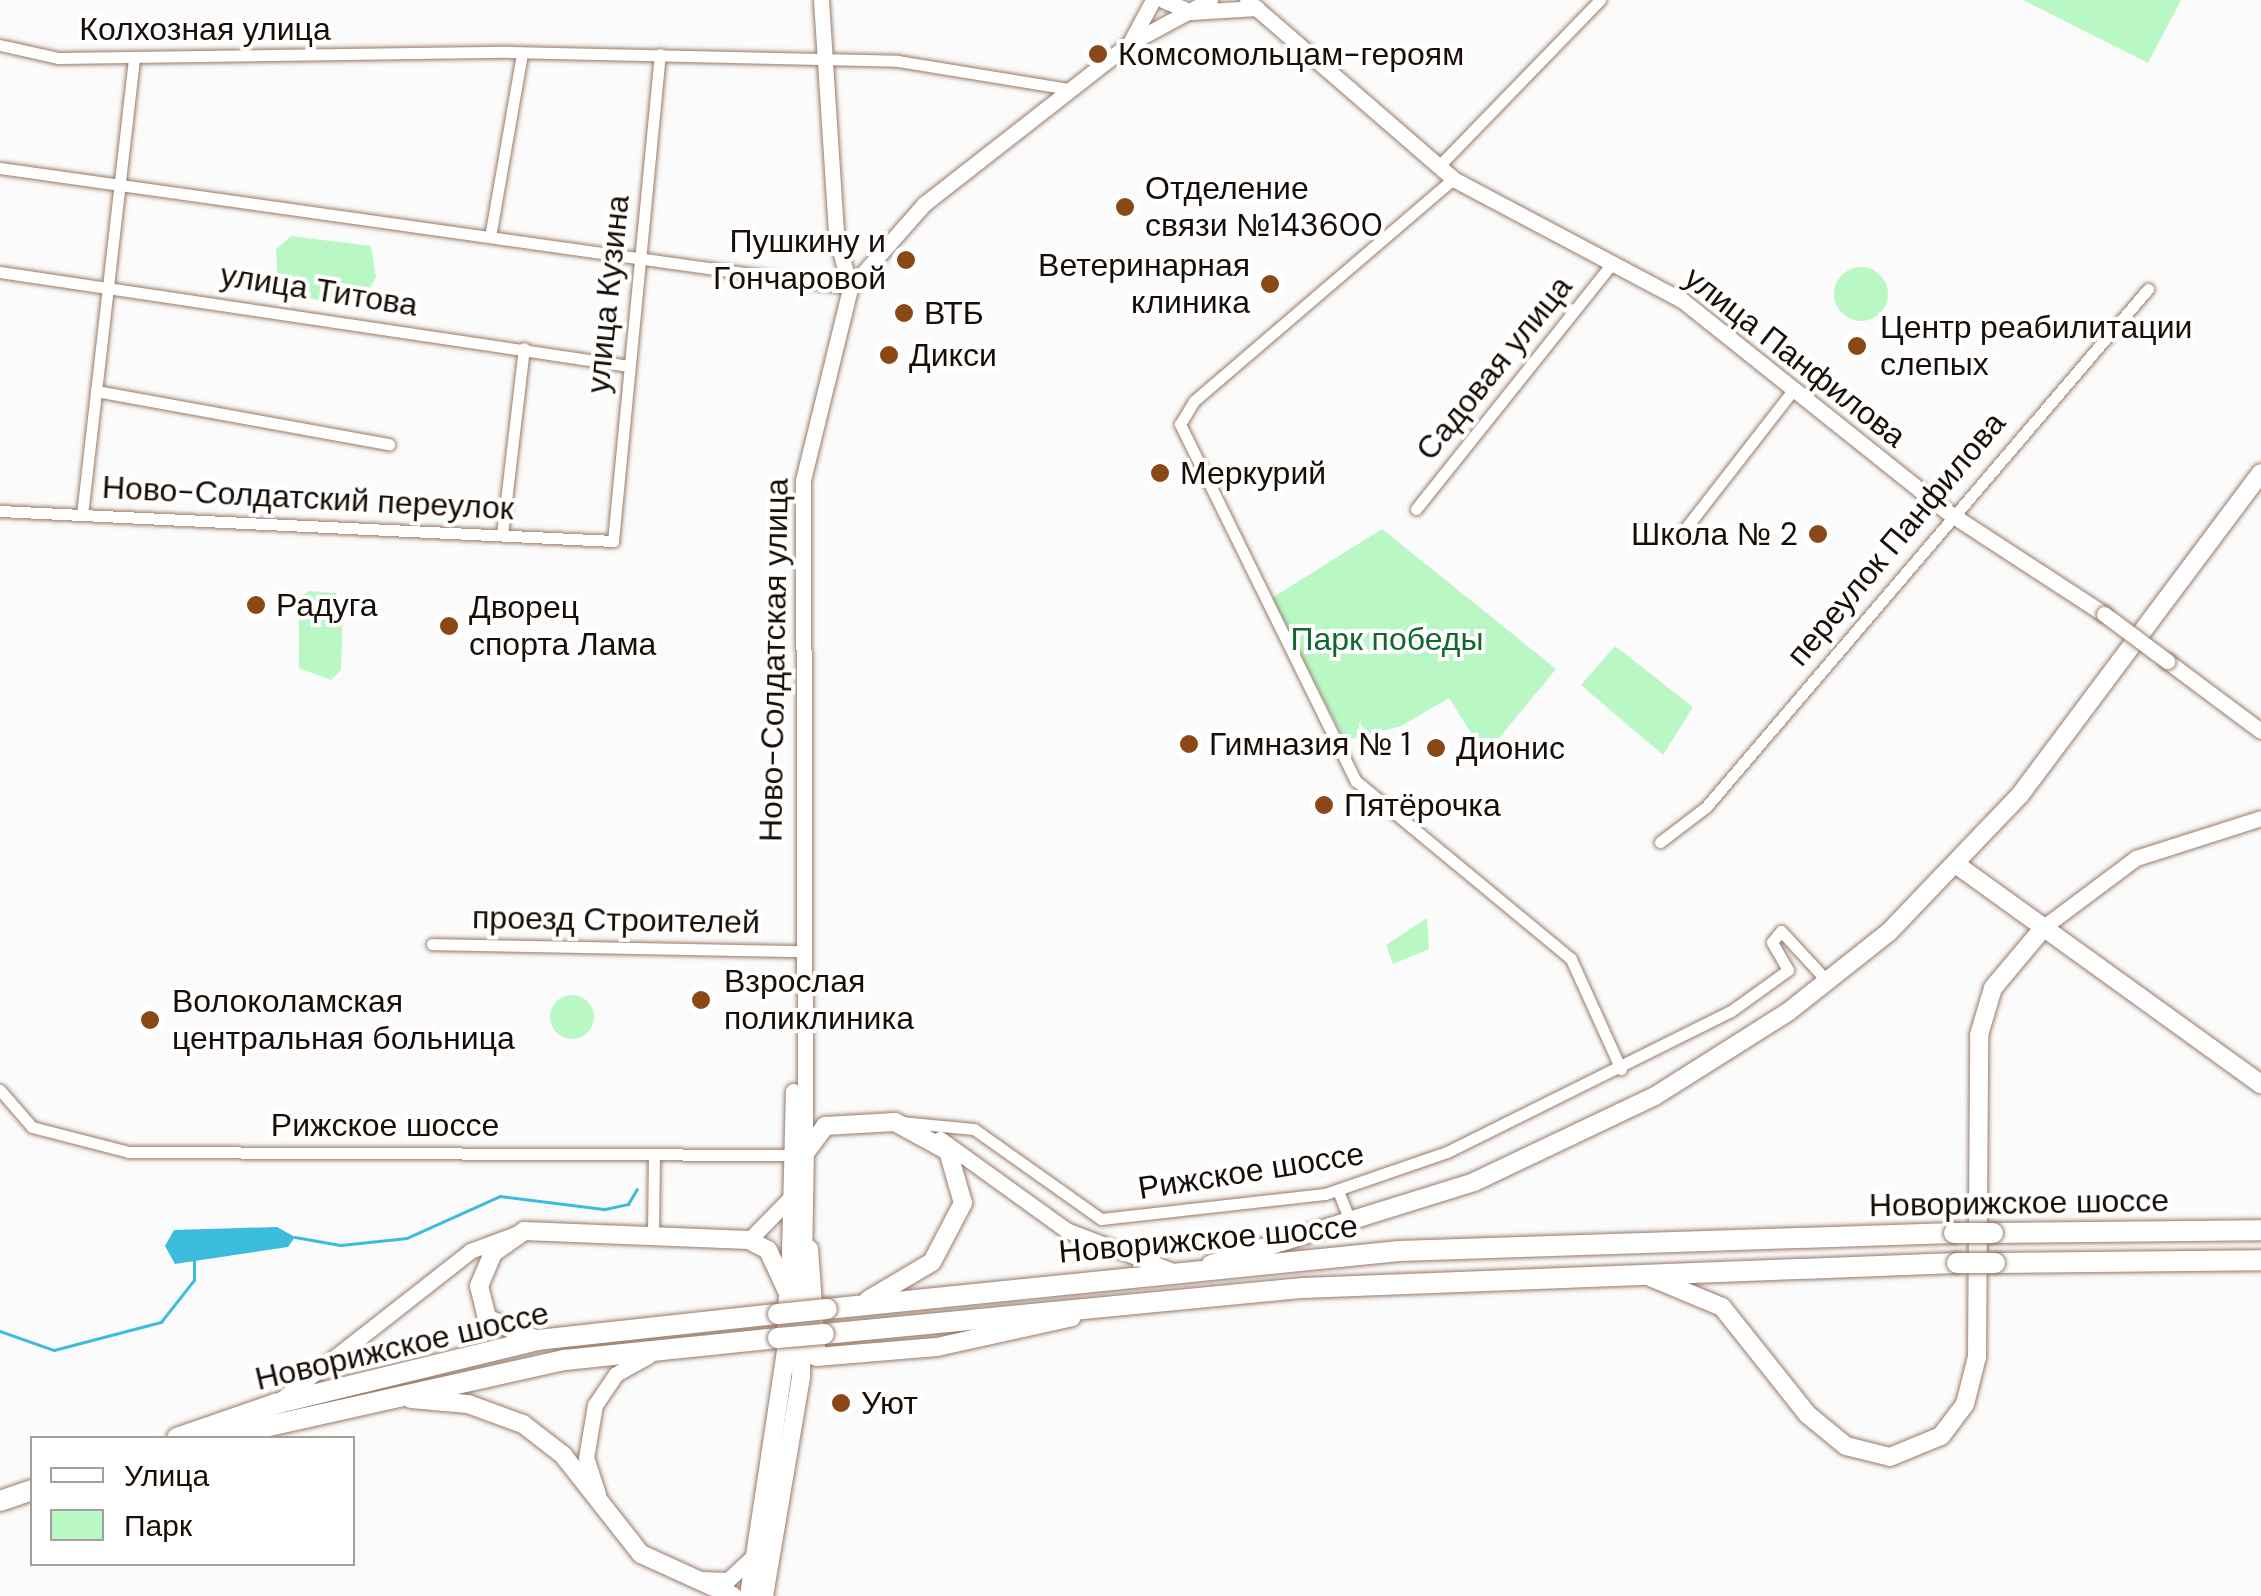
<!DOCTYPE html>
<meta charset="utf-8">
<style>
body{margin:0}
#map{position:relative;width:2261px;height:1596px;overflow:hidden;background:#fbfbfb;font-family:"DM Sans",sans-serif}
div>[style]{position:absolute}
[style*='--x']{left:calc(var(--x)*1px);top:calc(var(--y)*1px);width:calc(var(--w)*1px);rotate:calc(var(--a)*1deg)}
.green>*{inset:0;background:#b9f8c4}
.round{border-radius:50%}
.water>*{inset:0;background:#3cbcdd}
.stream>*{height:2.5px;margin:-1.25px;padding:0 1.25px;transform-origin:1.25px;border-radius:1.25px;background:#3cbcdd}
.roads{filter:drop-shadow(0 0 2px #987a67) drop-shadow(0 0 2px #987a67)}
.street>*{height:11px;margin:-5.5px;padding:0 5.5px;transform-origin:5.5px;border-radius:5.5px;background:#fff}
.secondary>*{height:15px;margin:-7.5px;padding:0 7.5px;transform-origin:7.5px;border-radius:7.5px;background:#fff}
.primary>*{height:18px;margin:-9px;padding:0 9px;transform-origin:9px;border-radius:9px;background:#fff}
.highway>*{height:20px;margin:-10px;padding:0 10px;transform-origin:10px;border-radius:10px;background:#fff}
.bridges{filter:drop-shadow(0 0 2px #987a67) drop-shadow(0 0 2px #987a67)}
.secondary-bridge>*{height:15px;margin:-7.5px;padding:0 7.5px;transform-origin:7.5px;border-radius:7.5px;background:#fff}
.highway-bridge>*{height:20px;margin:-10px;padding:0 10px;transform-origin:10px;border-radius:10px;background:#fff}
.dots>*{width:28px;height:28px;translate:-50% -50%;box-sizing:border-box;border:5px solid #fff;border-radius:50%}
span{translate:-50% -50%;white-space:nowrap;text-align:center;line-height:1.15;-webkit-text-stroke:8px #fff;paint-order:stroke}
.street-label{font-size:32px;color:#190e07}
.poi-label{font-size:32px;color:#190e07}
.left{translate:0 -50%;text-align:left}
.right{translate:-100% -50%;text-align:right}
.park-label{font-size:32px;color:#12672f}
.legend{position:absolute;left:30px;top:1436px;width:325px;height:130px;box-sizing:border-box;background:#fff;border:2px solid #a39f9c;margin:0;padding:12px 18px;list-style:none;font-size:30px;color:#190e07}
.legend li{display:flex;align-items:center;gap:20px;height:50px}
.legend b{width:50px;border:2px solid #a39f9c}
</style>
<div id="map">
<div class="green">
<div style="clip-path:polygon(2023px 0,2181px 0,2148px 63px)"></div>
<div style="clip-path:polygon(291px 236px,371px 246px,376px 277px,367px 294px,325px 303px,278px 287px,276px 249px)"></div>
<div class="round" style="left:1834px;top:267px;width:54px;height:54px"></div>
<div style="clip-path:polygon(1382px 529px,1556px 669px,1485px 755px,1449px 698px,1401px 726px,1345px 741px,1272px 598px)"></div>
<div style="clip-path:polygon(309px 591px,336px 593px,343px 603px,341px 670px,331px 680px,299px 668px,299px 598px)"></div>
<div style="clip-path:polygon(1615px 646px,1693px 707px,1663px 755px,1581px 685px)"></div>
<div style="clip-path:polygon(1427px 918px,1429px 949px,1393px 964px,1386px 945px)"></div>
<div class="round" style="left:550px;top:995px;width:44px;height:44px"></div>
</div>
<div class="water">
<div style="clip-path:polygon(277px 1227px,295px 1237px,288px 1247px,175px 1264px,165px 1246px,174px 1230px)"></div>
</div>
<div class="stream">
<div style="--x:295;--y:1237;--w:47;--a:9.9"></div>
<div style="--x:341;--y:1245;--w:66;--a:-6.1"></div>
<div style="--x:407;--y:1238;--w:102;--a:-24.3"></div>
<div style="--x:500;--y:1196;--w:106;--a:7.1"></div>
<div style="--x:605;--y:1209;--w:24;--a:-12"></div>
<div style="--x:628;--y:1204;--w:17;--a:-59"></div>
<div style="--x:0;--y:1331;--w:57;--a:19.4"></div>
<div style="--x:54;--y:1350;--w:111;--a:-14.7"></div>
<div style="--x:161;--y:1322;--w:53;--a:-51.8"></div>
<div style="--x:194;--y:1280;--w:21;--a:-90"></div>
</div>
<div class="roads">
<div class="street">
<div style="--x:0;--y:45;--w:59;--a:12.6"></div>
<div style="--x:58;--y:58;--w:452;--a:-0.8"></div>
<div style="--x:510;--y:52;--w:388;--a:1.3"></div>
<div style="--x:898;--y:61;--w:173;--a:9.3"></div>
<div style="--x:1438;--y:167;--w:233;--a:-45.9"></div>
<div style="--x:0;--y:168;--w:858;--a:8.04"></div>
<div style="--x:1453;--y:179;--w:341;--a:139.4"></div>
<div style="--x:1194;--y:401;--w:27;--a:121"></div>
<div style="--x:1180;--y:424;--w:398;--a:63.8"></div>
<div style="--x:1356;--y:781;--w:279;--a:39.6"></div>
<div style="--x:1571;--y:959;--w:121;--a:65.6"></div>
<div style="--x:490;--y:237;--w:187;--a:-80.1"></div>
<div style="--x:0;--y:272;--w:636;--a:8.5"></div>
<div style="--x:96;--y:391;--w:298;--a:10.3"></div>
<div style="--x:1416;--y:509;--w:316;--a:-51.4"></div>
<div style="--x:0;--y:511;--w:614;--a:2.8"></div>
<div style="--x:613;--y:541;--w:489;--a:-84.5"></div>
<div style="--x:82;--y:515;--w:459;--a:-83.5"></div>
<div style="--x:1685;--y:529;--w:177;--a:-52.1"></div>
<div style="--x:502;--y:535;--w:188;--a:-83.3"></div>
<div style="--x:1660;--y:842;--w:58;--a:-37.3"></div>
<div style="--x:1706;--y:807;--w:681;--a:-49.53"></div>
<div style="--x:432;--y:944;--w:366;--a:1.1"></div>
<div style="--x:0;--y:1090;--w:49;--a:49.1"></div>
<div style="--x:32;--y:1127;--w:100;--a:14.5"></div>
<div style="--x:129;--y:1152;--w:662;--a:0.26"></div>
<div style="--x:900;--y:1122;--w:74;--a:5.4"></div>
<div style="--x:974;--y:1129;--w:156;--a:35.3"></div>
<div style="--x:1101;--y:1219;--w:225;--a:-6.4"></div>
<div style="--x:1325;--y:1194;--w:129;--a:-19"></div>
<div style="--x:1447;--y:1152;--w:317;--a:-26.4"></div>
<div style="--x:1731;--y:1011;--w:70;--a:-35.7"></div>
<div style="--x:1788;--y:970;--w:32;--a:-120"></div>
<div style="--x:1772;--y:942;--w:14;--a:-51"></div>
<div style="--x:1781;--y:931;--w:69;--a:47.3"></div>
<div style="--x:1338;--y:1191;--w:35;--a:68"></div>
<div style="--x:653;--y:1234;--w:79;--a:-89.3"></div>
</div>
<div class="secondary">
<div style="--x:821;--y:0;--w:235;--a:86.3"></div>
<div style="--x:836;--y:235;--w:55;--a:75.2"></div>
<div style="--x:1163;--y:0;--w:30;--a:23"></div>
<div style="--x:1191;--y:12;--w:66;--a:-3.5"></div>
<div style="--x:1247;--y:0;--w:275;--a:40.9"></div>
<div style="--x:1455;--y:180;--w:257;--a:27.9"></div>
<div style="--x:1682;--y:300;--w:342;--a:38.6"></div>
<div style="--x:1949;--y:513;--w:185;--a:33.1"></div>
<div style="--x:1132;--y:39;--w:44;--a:-61.7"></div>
<div style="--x:2167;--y:661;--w:117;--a:36.7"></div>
<div style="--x:2045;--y:926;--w:114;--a:-36.8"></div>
<div style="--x:2136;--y:858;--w:131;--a:-17.7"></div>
<div style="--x:940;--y:1139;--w:155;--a:35.8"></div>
<div style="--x:1066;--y:1230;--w:115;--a:21"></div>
<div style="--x:805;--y:1153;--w:673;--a:-90.17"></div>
<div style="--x:803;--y:480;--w:198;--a:-76.2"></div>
<div style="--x:850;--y:288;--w:112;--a:-48.6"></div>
<div style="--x:924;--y:204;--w:261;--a:-38"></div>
<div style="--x:1130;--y:43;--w:91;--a:-28.3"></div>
<div style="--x:749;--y:1240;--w:56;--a:-45.7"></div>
<div style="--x:788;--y:1293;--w:202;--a:-88.6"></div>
<div style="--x:279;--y:1401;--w:243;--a:-38.1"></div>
<div style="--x:470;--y:1251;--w:58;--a:-20.3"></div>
<div style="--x:598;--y:1494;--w:38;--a:-108"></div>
<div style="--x:586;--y:1458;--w:54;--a:-80.4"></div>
<div style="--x:595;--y:1405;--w:37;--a:-56"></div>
<div style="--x:616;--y:1374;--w:37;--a:-29"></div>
<div style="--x:700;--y:1579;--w:28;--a:2"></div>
<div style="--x:728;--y:1580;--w:37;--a:-43"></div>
</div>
<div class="primary">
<div style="--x:1957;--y:865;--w:375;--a:35.8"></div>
<div style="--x:809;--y:1249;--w:98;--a:85.9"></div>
<div style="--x:1211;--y:1264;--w:275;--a:-17.3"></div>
<div style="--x:1474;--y:1182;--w:200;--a:-25.4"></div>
<div style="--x:1655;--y:1096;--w:157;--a:-32.3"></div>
<div style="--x:1788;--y:1012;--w:129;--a:-38.4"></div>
<div style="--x:1889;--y:932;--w:190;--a:-46.3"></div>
<div style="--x:2020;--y:795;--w:402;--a:-53.2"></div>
<div style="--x:1650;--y:1277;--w:78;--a:22.6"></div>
<div style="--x:1722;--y:1307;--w:137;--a:51.5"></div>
<div style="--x:1807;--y:1414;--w:50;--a:39.4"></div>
<div style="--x:1846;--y:1446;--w:45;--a:14"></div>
<div style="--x:1890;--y:1457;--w:55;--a:-22.4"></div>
<div style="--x:1941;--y:1436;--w:40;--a:-53"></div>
<div style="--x:1965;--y:1404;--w:49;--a:-75.7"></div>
<div style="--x:1977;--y:1357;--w:322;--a:-89.6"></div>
<div style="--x:1979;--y:1035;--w:49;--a:-73.4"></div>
<div style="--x:1993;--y:988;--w:81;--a:-50"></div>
<div style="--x:537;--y:1340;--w:55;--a:-156.3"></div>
<div style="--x:487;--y:1318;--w:33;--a:-104"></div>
<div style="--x:479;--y:1286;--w:36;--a:-67"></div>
<div style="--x:493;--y:1253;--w:38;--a:-35"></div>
<div style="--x:524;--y:1231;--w:225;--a:2.3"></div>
<div style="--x:749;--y:1240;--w:21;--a:28"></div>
<div style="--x:768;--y:1250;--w:47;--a:65.1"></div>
<div style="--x:788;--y:1293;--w:58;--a:92"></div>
<div style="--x:786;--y:1351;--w:248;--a:98.6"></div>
<div style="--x:816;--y:1357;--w:121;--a:-4.7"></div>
<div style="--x:937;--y:1347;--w:138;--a:-12.5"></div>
<div style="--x:411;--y:1399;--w:57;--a:5"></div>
<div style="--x:468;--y:1404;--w:59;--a:20"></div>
<div style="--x:523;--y:1424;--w:51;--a:37.8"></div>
<div style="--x:563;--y:1455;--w:126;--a:51.8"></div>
<div style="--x:641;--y:1554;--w:101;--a:24.5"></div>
<div style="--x:764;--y:1596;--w:222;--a:-80.4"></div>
<div style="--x:801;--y:1377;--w:224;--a:-89"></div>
<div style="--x:805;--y:1153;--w:34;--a:-53"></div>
<div style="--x:825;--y:1126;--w:70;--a:-3.3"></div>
<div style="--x:895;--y:1122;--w:60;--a:28.7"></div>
<div style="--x:948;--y:1151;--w:54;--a:73.9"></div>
<div style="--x:963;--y:1203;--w:67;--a:117.7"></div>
<div style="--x:932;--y:1262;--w:74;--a:149.3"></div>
</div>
<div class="highway">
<div style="--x:1993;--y:1233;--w:268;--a:-0.6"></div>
<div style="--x:1995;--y:1263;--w:266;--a:-0.6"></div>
<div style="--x:827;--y:1309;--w:575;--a:-5.79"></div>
<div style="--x:1399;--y:1251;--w:555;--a:-1.86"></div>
<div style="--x:824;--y:1334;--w:481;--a:-5.5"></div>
<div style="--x:1303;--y:1288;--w:654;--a:-2.19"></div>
<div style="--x:177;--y:1438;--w:104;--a:-19.1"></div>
<div style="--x:275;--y:1404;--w:270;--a:-13.7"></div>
<div style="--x:537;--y:1340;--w:242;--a:-6.2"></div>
<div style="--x:215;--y:1438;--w:359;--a:-12.6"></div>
<div style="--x:565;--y:1360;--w:214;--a:-5.9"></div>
<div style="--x:0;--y:1501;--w:34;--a:-19"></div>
</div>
</div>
<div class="bridges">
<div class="secondary-bridge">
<div style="--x:2104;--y:614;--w:79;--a:36.7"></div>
</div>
<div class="highway-bridge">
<div style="--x:1954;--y:1233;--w:39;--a:0"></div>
<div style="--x:1957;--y:1263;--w:38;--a:0"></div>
<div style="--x:778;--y:1314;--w:49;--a:-5.8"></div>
<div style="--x:778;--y:1338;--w:46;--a:-5"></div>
</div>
</div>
<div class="dots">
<div style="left:1098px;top:54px;background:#8a4817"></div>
<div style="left:1125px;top:207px;background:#8a4817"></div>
<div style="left:906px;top:260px;background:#8a4817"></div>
<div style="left:1270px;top:284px;background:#8a4817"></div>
<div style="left:904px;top:313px;background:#8a4817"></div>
<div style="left:1857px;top:346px;background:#8a4817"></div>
<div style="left:889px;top:355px;background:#8a4817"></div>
<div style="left:1160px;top:473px;background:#8a4817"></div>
<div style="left:1818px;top:534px;background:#8a4817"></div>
<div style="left:256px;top:605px;background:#8a4817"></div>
<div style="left:449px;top:626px;background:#8a4817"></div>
<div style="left:1189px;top:744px;background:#8a4817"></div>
<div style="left:1436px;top:748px;background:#8a4817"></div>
<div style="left:1324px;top:805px;background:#8a4817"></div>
<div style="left:701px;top:1000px;background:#8a4817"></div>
<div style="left:150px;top:1020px;background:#8a4817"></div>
<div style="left:841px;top:1403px;background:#8a4817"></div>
</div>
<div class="street-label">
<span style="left:205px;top:29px">Колхозная улица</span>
<span style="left:319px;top:290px;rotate:9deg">улица Титова</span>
<span style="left:608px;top:294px;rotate:-84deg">улица Кузина</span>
<span style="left:1795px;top:357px;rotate:38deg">улица Панфилова</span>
<span style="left:1494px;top:368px;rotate:-51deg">Садовая улица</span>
<span style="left:308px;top:498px;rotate:3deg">Ново-Солдатский переулок</span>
<span style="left:1896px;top:539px;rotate:-50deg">переулок Панфилова</span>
<span style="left:774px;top:660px;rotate:-89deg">Ново-Солдатская улица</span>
<span style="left:616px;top:920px;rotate:1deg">проезд Строителей</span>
<span style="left:385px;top:1125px">Рижское шоссе</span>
<span style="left:1251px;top:1171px;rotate:-9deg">Рижское шоссе</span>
<span style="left:2019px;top:1203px;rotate:-1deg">Новорижское шоссе</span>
<span style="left:1208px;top:1239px;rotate:-5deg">Новорижское шоссе</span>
<span style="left:402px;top:1346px;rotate:-13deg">Новорижское шоссе</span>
</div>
<div class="poi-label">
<span class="left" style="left:1118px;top:54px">Комсомольцам-героям</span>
<span class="left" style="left:1145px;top:207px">Отделение<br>связи №143600</span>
<span class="right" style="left:886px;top:260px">Пушкину и<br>Гончаровой</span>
<span class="right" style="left:1250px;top:284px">Ветеринарная<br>клиника</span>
<span class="left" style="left:924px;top:313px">ВТБ</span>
<span class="left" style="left:1880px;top:346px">Центр реабилитации<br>слепых</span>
<span class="left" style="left:909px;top:355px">Дикси</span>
<span class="left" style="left:1180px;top:473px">Меркурий</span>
<span class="right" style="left:1798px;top:534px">Школа № 2</span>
<span class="left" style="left:276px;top:605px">Радуга</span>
<span class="left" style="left:469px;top:626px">Дворец<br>спорта Лама</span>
<span class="left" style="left:1209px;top:744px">Гимназия № 1</span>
<span class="left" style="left:1456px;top:748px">Дионис</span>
<span class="left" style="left:1344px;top:805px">Пятёрочка</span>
<span class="left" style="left:724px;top:1000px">Взрослая<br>поликлиника</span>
<span class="left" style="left:172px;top:1020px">Волоколамская<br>центральная больница</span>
<span class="left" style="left:861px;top:1403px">Уют</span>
</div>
<div class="park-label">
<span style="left:1387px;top:639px">Парк победы</span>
</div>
<ul class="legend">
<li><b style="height:12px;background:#fff"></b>Улица</li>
<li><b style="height:28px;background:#b9f8c4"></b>Парк</li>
</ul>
</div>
